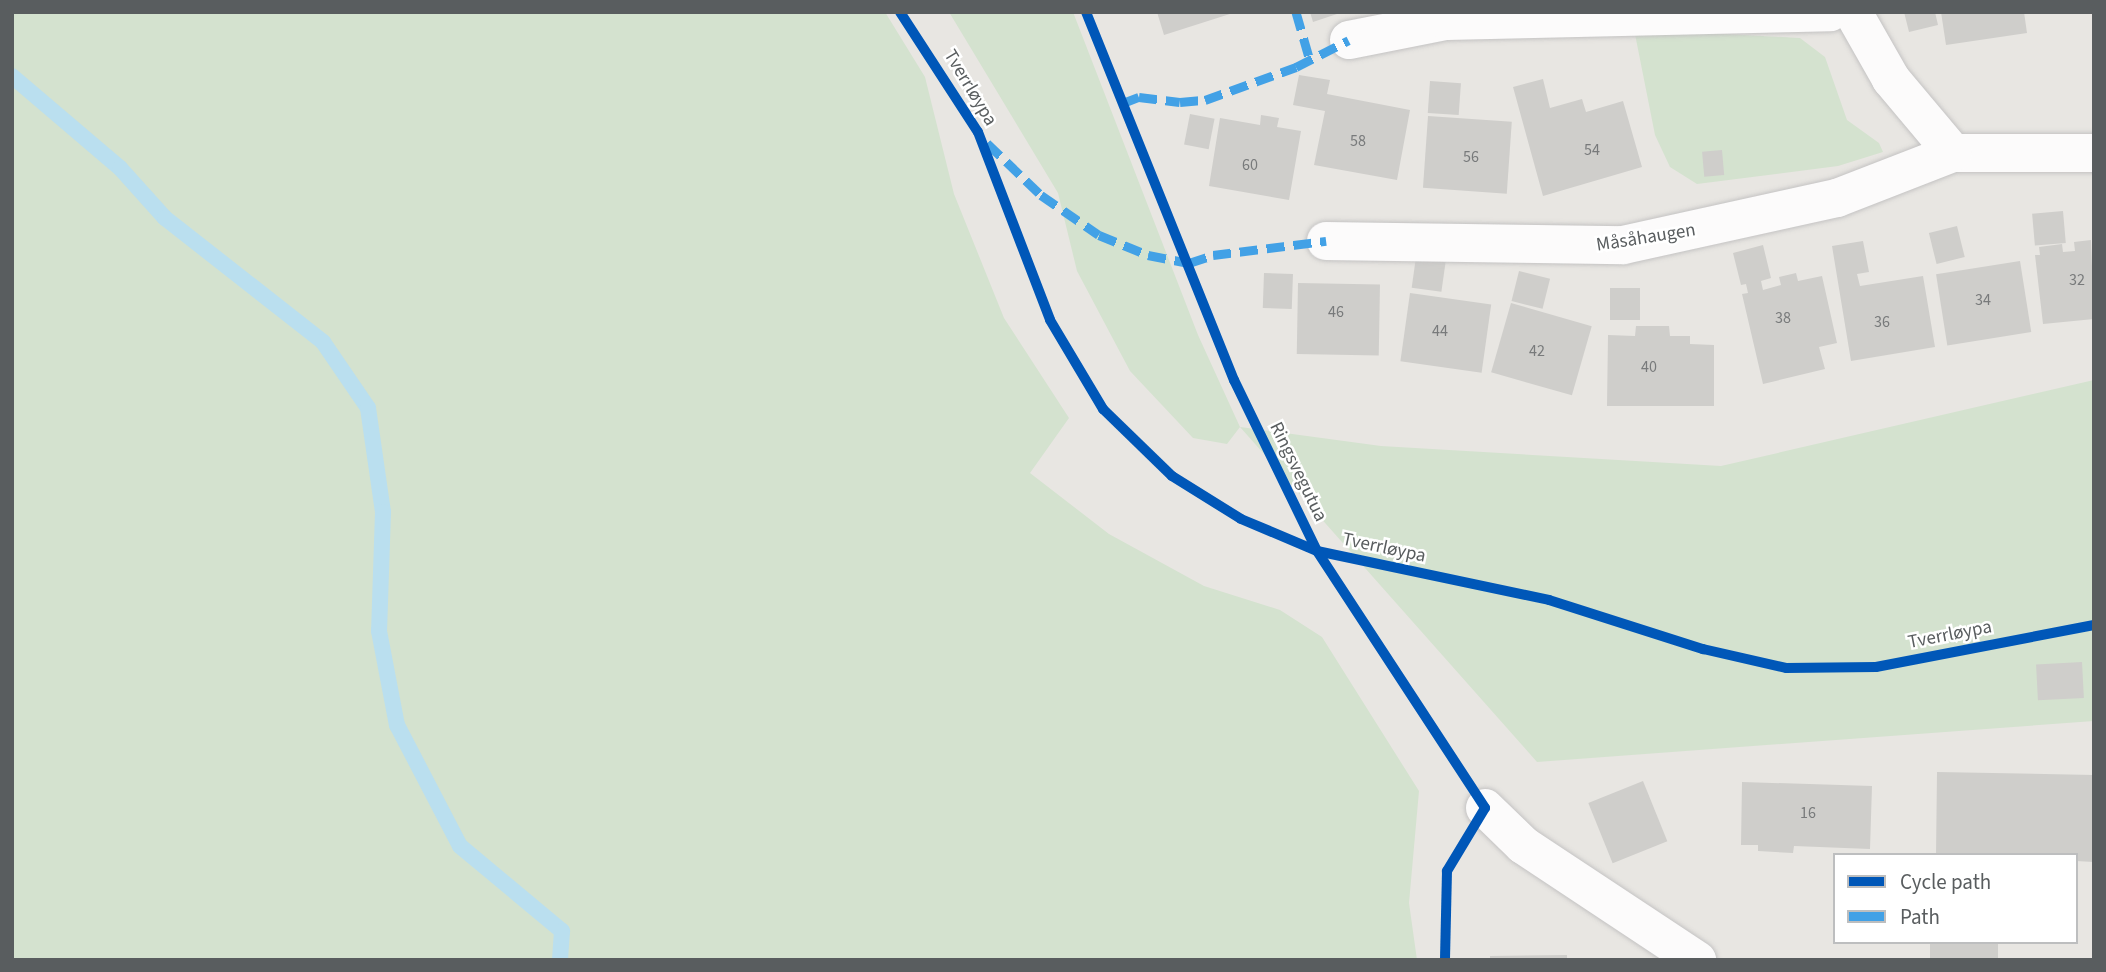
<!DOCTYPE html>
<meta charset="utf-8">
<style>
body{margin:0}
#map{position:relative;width:2106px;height:972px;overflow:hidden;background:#e8e6e2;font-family:"Source Sans 3",sans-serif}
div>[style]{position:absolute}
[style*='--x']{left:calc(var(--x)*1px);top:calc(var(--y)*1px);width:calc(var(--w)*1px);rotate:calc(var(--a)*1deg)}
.green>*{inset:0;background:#d4e2cf}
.stream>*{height:16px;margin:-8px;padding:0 8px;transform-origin:8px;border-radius:8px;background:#badfef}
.building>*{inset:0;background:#cfcecb;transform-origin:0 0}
.roads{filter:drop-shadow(0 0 2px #c4c3c3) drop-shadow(0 0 2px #c4c3c3)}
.minor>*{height:38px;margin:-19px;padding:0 19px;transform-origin:19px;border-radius:19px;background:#fcfbfb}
.quiet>*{height:9px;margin-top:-4.5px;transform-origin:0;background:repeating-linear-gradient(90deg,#42a1e6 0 18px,transparent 0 27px)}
.cycleway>*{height:10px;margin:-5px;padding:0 5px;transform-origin:5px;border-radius:5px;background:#0057b8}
span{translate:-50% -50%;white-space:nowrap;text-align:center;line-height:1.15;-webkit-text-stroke:5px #fff;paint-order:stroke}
.number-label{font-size:16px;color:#787a7b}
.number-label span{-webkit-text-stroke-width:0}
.street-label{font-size:19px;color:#595d5f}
.frame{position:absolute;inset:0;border:14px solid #595d5f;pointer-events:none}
.legend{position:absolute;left:1833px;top:853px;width:245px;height:91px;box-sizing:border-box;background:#fff;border:2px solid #bdbebf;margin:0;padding:9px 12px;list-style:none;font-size:21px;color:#595d5f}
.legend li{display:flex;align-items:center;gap:14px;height:35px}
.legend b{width:35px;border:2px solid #bdbebf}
</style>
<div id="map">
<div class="green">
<div style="clip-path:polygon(12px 12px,885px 12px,925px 77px,954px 194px,1004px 318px,1069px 418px,1030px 473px,1109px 534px,1204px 586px,1280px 610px,1322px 637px,1419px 791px,1409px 903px,1417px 960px,12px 960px)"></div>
<div style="clip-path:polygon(949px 12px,1073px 12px,1198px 335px,1240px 427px,1381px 446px,1721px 466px,2094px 380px,2094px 721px,1537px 762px,1240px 427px,1227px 444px,1193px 438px,1130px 371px,1077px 271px,1058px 193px)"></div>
<div style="clip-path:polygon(1634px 29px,1800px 38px,1825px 57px,1847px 120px,1879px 143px,1883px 152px,1838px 166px,1697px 184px,1670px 167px,1655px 135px)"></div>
</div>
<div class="stream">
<div style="--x:12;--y:76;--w:142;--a:40.4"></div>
<div style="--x:120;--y:168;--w:67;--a:48"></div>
<div style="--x:165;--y:218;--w:201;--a:38.1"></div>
<div style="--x:323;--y:342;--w:80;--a:55.7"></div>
<div style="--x:368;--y:408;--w:105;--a:81.8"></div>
<div style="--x:383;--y:512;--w:119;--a:91.9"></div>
<div style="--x:379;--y:631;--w:96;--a:79.2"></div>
<div style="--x:397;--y:725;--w:136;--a:62.5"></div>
<div style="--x:460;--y:846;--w:133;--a:39.8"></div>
<div style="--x:562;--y:931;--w:29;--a:94"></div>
</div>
<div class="building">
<div style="clip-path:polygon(1157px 12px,1233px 12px,1233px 13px,1164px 35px)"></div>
<div style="clip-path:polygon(1310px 12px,1340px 12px,1340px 13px,1313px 22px)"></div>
<div style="clip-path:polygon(1904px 12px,1935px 12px,1938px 25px,1909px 32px)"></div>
<div style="clip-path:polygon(1941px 12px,2024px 12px,2027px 33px,1946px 45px)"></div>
<div style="clip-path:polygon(1299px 75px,1330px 80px,1327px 94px,1410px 110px,1397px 180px,1314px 165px,1325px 111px,1293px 105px)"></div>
<div style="clip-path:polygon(1543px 79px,1550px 108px,1582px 99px,1586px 112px,1623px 101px,1642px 167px,1543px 196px,1513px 87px)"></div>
<div style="left:1430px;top:81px;width:31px;height:32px;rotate:4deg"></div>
<div style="left:1190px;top:114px;width:25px;height:31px;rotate:11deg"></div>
<div style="clip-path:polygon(1261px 115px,1279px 118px,1277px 127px,1301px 131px,1289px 200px,1209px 186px,1220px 118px,1260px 125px)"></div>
<div style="left:1428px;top:116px;width:84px;height:72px;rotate:4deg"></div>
<div style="left:1722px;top:150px;width:25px;height:20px;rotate:85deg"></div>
<div style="left:2063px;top:211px;width:32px;height:31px;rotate:85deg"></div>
<div style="left:1957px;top:226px;width:32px;height:29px;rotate:76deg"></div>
<div style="clip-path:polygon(2091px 240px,2094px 319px,2043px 324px,2035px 255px,2040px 255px,2039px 247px,2062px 244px,2063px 252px,2075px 251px,2074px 242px)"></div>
<div style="clip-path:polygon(1863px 241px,1869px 272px,1857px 274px,1860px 286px,1923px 276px,1935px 347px,1851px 361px,1832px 246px)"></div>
<div style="clip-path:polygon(1763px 245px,1771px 278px,1761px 281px,1763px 290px,1781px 285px,1779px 277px,1796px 273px,1798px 281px,1822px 276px,1837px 343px,1819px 347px,1825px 369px,1763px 384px,1742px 294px,1748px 293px,1746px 284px,1741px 285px,1733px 253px)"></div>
<div style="left:1416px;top:257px;width:30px;height:31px;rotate:8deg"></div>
<div style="left:2020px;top:261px;width:72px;height:85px;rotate:81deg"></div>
<div style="left:1519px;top:271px;width:32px;height:31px;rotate:14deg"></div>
<div style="left:1264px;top:273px;width:29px;height:35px;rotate:2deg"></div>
<div style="left:1298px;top:283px;width:82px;height:71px;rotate:1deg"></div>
<div style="left:1610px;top:288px;width:30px;height:32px"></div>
<div style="left:1410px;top:293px;width:82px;height:69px;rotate:8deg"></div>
<div style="left:1511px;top:303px;width:84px;height:72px;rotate:16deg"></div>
<div style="clip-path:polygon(1636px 326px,1669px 326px,1670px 336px,1690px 336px,1690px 344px,1714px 345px,1714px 406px,1607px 406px,1608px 335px,1635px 336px)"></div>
<div style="left:2082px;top:662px;width:36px;height:46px;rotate:87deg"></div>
<div style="clip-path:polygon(1937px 772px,2094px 775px,2094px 862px,2076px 861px,2076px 855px,1936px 855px)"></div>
<div style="left:1643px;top:781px;width:65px;height:59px;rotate:68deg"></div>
<div style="clip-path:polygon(1742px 782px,1872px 786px,1870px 849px,1794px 846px,1793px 853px,1758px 851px,1758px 845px,1741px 845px)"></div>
<div style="left:1930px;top:942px;width:68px;height:18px"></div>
<div style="clip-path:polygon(1567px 955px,1567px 960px,1490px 960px,1490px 956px)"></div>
</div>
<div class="roads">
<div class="minor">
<div style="--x:1349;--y:40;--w:99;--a:-11.1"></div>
<div style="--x:1446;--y:21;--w:384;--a:-1.3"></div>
<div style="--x:1953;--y:153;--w:141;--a:0"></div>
<div style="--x:1326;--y:241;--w:297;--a:0.8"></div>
<div style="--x:1623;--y:245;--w:219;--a:-12.4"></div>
<div style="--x:1837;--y:198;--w:124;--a:-21.2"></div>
<div style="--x:1953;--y:153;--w:97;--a:-130"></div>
<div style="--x:1891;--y:79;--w:77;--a:-119.6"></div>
<div style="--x:1485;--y:808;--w:53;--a:44.2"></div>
<div style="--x:1523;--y:845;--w:209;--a:33.5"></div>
</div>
</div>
<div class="quiet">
<div style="--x:1296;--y:12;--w:47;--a:73.9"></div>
<div style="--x:1123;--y:103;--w:17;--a:-21"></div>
<div style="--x:1139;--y:97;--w:41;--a:7"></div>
<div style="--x:1180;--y:102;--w:25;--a:-5"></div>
<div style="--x:1205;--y:100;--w:97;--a:-19.9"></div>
<div style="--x:1296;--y:67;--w:59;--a:-27"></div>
<div style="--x:987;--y:143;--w:75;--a:43.9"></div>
<div style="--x:1041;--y:195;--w:70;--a:34.6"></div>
<div style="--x:1099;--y:235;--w:53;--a:22.2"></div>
<div style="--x:1148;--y:255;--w:42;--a:11"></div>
<div style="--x:1189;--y:263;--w:25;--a:-18"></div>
<div style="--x:1213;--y:255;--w:114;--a:-7.1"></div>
</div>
<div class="cycleway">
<div style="--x:900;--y:12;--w:143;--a:57"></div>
<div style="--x:978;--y:132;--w:201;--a:69"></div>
<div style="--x:1050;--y:320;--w:104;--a:59.2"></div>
<div style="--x:1103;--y:409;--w:96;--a:44.2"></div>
<div style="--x:1172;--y:476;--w:81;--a:31.9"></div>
<div style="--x:1241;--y:519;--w:82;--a:22.8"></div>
<div style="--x:1317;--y:551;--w:237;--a:11.9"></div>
<div style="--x:1549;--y:600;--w:162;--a:17.7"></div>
<div style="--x:1703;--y:649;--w:85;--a:12.9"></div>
<div style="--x:1786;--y:668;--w:90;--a:-0.6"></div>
<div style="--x:1876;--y:667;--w:222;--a:-10.9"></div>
<div style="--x:1086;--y:12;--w:397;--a:68.1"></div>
<div style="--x:1234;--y:380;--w:190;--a:64.1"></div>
<div style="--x:1317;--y:551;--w:307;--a:56.8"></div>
<div style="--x:1485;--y:808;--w:74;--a:121.1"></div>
<div style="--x:1447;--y:871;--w:89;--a:91.3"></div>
</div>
<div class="number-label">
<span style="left:1358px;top:141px">58</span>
<span style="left:1592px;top:150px">54</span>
<span style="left:1471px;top:157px">56</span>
<span style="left:1250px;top:165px">60</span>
<span style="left:2077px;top:280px">32</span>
<span style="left:1983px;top:300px">34</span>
<span style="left:1336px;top:312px">46</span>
<span style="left:1783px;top:318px">38</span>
<span style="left:1882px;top:322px">36</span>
<span style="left:1440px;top:331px">44</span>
<span style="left:1537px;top:351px">42</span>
<span style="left:1649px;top:367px">40</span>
<span style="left:1808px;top:813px">16</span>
</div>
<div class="street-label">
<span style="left:970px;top:88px;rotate:59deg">Tverrløypa</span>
<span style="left:1646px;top:238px;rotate:-9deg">Måsåhaugen</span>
<span style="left:1298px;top:472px;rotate:64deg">Ringsvegutua</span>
<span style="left:1384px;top:548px;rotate:12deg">Tverrløypa</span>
<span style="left:1950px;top:635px;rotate:-11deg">Tverrløypa</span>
</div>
<div class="frame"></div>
<ul class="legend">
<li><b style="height:9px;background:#0057b8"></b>Cycle path</li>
<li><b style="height:9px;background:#42a1e6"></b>Path</li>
</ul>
</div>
